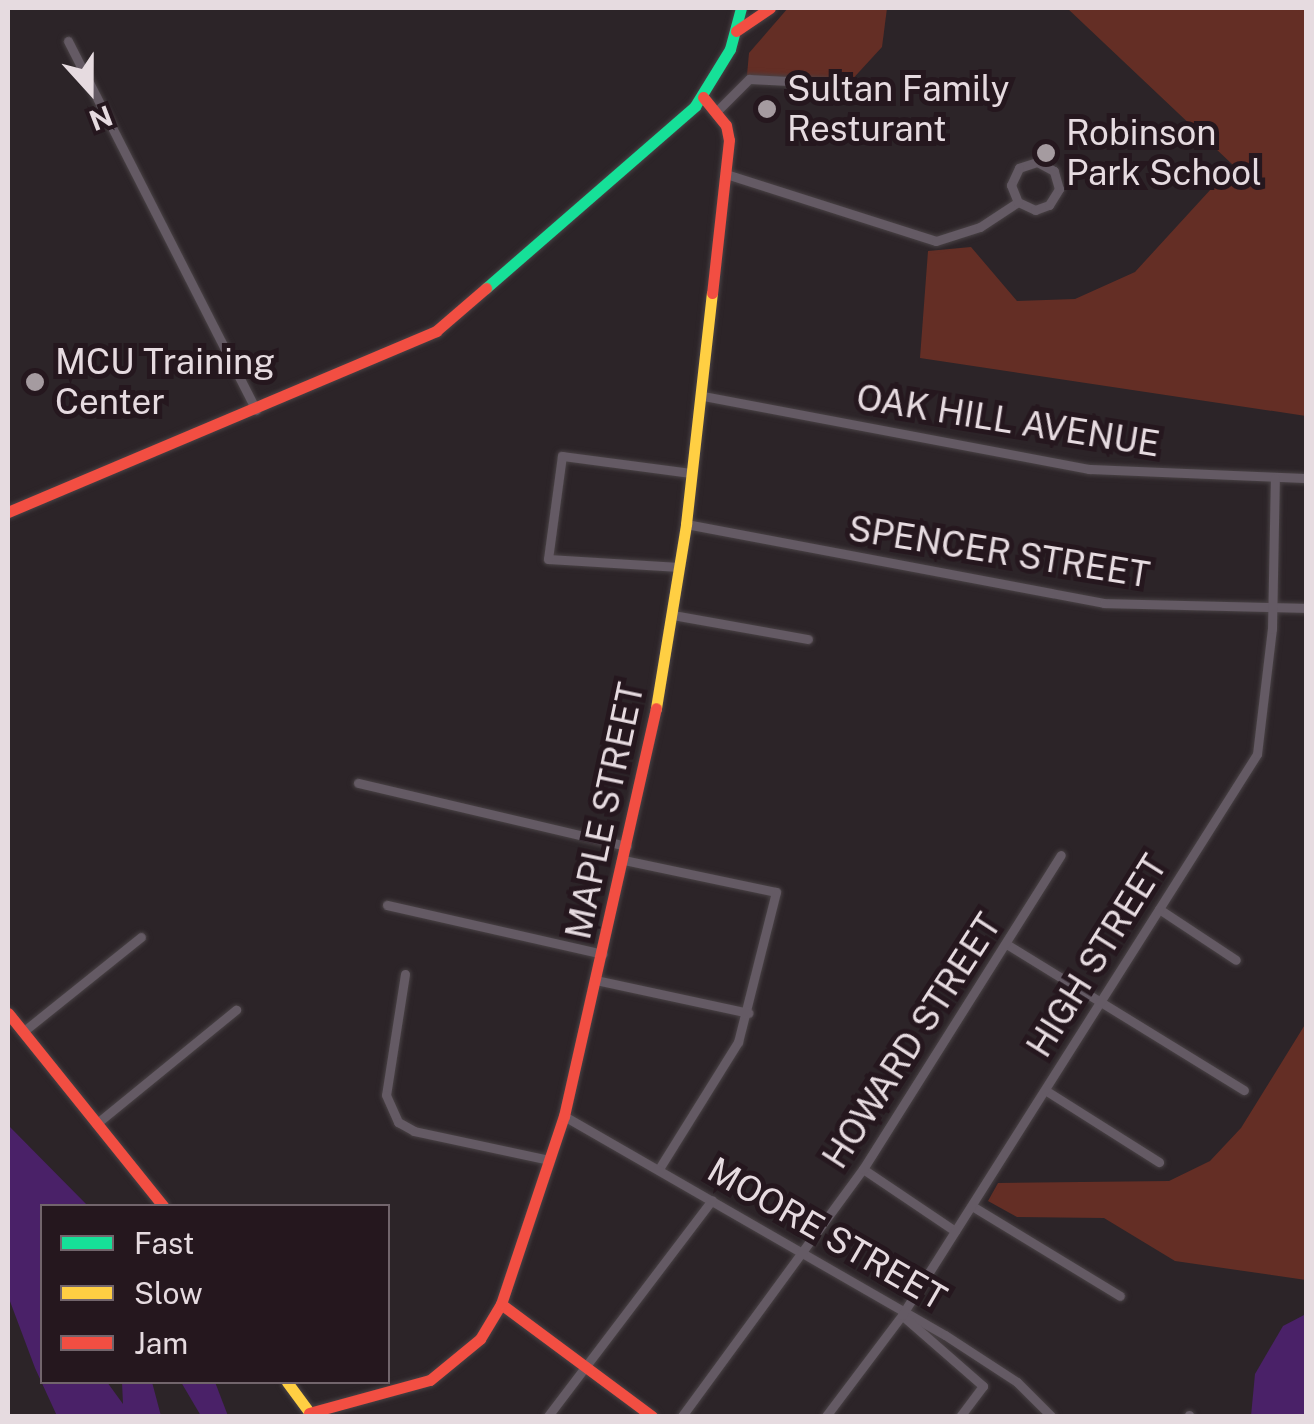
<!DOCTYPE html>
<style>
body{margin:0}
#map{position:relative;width:1314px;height:1424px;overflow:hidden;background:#2c2428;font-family:"Public Sans",sans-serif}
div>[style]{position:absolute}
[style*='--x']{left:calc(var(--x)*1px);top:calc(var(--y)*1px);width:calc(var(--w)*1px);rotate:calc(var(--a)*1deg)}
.green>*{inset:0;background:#642e25}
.water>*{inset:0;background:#4a2168}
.roads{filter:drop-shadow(0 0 2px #494245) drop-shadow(0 0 2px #494245)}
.street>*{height:9px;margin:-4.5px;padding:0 4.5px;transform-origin:4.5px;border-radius:4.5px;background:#645a64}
.fast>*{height:11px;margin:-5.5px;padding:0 5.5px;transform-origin:5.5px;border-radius:5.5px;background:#16e098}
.slow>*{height:11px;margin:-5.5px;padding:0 5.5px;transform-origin:5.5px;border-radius:5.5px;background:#ffcf43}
.jam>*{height:11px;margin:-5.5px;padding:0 5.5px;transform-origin:5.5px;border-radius:5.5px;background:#f24e42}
.dots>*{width:28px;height:28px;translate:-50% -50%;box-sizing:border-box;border:5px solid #25171e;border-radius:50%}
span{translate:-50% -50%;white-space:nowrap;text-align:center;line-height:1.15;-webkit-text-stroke:10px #25171e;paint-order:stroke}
.poi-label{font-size:35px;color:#e6dbe0}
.left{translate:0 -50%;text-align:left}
.street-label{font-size:35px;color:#e6dbe0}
.frame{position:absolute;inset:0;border:10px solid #e6dbe0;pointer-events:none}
.legend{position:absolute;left:40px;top:1204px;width:350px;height:180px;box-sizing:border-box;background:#25171e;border:2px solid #72656c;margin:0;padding:12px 18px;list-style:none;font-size:30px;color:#e6dbe0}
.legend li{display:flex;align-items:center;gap:20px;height:50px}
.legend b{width:50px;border:2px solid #72656c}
.north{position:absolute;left:40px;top:40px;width:100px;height:100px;-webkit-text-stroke:8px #25171e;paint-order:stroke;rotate:159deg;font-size:28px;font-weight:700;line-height:40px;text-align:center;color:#e6dbe0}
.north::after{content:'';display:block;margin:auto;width:35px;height:45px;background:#e6dbe0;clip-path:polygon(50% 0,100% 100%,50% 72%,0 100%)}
</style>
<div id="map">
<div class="green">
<div style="clip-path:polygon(788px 8px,887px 8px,882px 47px,848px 84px,747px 75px,749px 53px)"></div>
<div style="clip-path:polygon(1067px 8px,1306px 8px,1306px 416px,920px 358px,928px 251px,971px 247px,1017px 301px,1075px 299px,1135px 272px,1233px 165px)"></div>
<div style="clip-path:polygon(1306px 1023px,1306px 1280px,1175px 1261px,1104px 1218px,1017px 1217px,988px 1201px,998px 1183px,1169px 1181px,1210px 1161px,1241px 1128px)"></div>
</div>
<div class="water">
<div style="clip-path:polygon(8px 1125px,88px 1206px,42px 1206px,42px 1382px,107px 1382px,123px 1404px,122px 1382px,152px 1382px,161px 1416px,57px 1416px,35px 1368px,8px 1296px)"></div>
<div style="clip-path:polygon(1306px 1314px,1306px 1416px,1251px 1416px,1255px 1374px,1283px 1326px)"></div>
<div style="clip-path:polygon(181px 1382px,215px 1382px,228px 1416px,201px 1416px)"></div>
</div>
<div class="roads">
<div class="street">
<div style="--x:68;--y:41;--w:414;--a:63"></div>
<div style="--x:716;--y:112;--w:47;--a:-45"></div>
<div style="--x:749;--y:79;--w:99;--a:2.9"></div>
<div style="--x:726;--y:174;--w:220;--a:17.7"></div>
<div style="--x:936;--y:241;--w:46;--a:-17.7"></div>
<div style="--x:980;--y:227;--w:45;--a:-33.3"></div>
<div style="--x:1018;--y:202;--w:19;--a:25"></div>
<div style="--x:1035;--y:210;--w:15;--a:-20"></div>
<div style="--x:1049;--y:205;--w:19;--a:-58"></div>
<div style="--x:1059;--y:189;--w:19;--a:-106"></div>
<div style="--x:1054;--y:171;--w:19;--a:-152"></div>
<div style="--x:1037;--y:162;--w:19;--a:162"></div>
<div style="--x:1019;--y:168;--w:19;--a:115"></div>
<div style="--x:1011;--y:185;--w:18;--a:68"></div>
<div style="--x:703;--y:396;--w:393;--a:10.7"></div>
<div style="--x:1089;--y:469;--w:217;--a:2.4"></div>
<div style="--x:686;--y:524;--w:425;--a:10.7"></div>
<div style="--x:1104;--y:603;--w:202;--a:1.4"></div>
<div style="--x:679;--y:567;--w:131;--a:-176.5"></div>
<div style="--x:548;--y:559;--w:104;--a:-82.3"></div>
<div style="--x:562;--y:456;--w:131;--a:7.5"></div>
<div style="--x:673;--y:615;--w:137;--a:10.1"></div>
<div style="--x:358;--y:783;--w:276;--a:13.2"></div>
<div style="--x:624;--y:860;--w:155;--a:11.9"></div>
<div style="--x:776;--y:892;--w:155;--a:104.2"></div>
<div style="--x:738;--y:1042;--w:150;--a:121.9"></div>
<div style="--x:387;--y:905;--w:221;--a:12.8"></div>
<div style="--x:1159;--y:909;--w:92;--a:33.5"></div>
<div style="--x:1008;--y:945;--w:277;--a:31.6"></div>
<div style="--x:405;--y:974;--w:122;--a:98.9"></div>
<div style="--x:386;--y:1095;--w:30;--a:66"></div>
<div style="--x:398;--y:1122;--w:18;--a:29"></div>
<div style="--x:414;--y:1131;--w:138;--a:12.1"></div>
<div style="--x:596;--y:980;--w:156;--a:12.2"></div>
<div style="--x:24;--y:1031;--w:150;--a:-38.8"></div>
<div style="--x:1045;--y:1090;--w:135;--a:32.3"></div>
<div style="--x:564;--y:1116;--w:439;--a:29.9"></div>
<div style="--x:945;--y:1335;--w:86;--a:33.1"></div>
<div style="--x:1017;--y:1382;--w:48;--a:45"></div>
<div style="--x:96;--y:1124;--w:181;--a:-39.2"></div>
<div style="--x:863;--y:1169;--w:111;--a:34"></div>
<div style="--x:972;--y:1206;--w:173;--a:31.3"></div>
<div style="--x:904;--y:1317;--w:105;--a:41.1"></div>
<div style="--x:983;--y:1386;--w:38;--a:127"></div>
<div style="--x:548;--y:1416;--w:271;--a:-52.8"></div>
<div style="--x:682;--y:1416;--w:306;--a:-53.8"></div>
<div style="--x:863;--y:1169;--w:371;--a:-57.8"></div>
<div style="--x:826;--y:1416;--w:126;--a:-53"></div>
<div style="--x:902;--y:1315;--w:664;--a:-57.67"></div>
<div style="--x:1257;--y:754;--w:126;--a:-83.2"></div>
<div style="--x:1272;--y:629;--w:151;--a:-88.9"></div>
<div style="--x:1189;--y:1416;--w:1;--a:-90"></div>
</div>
<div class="fast">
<div style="--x:486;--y:288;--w:277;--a:-41"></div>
<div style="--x:695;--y:106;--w:67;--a:-58.4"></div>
<div style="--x:730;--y:49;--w:42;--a:-75"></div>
</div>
<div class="slow">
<div style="--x:656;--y:708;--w:186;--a:-80.7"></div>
<div style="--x:686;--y:524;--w:232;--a:-83.6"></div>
<div style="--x:287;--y:1382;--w:42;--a:53.7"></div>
</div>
<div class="jam">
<div style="--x:736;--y:31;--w:41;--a:-34.1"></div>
<div style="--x:703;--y:97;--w:36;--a:51"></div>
<div style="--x:726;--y:125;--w:15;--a:79"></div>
<div style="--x:729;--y:140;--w:154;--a:96.3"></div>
<div style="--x:8;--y:512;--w:465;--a:-22.9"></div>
<div style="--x:436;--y:331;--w:66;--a:-40.7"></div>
<div style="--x:8;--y:1013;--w:248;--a:51.2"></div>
<div style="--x:501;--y:1304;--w:188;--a:36.6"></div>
<div style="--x:309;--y:1413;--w:125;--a:-15.3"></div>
<div style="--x:430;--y:1380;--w:65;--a:-39.4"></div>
<div style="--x:480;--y:1339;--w:41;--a:-59"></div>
<div style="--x:501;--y:1304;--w:198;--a:-71.5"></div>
<div style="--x:564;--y:1116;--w:418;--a:-77.3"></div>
</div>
</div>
<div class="dots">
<div style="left:767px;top:109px;background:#a59ba0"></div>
<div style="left:1046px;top:153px;background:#a59ba0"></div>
<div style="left:35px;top:382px;background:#a59ba0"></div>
</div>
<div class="poi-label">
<span class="left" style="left:787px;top:109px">Sultan Family<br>Resturant</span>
<span class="left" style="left:1066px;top:153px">Robinson<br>Park School</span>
<span class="left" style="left:55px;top:382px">MCU Training<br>Center</span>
</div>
<div class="street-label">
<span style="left:1008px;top:421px;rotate:9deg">OAK HILL AVENUE</span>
<span style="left:999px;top:552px;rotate:9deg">SPENCER STREET</span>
<span style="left:605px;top:811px;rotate:-78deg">MAPLE STREET</span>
<span style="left:1097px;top:956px;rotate:-58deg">HIGH STREET</span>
<span style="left:912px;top:1041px;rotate:-57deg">HOWARD STREET</span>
<span style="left:827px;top:1234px;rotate:30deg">MOORE STREET</span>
</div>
<div class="frame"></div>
<ul class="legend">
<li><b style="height:12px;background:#16e098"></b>Fast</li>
<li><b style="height:12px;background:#ffcf43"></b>Slow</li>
<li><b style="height:12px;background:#f24e42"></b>Jam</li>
</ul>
<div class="north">N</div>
</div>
